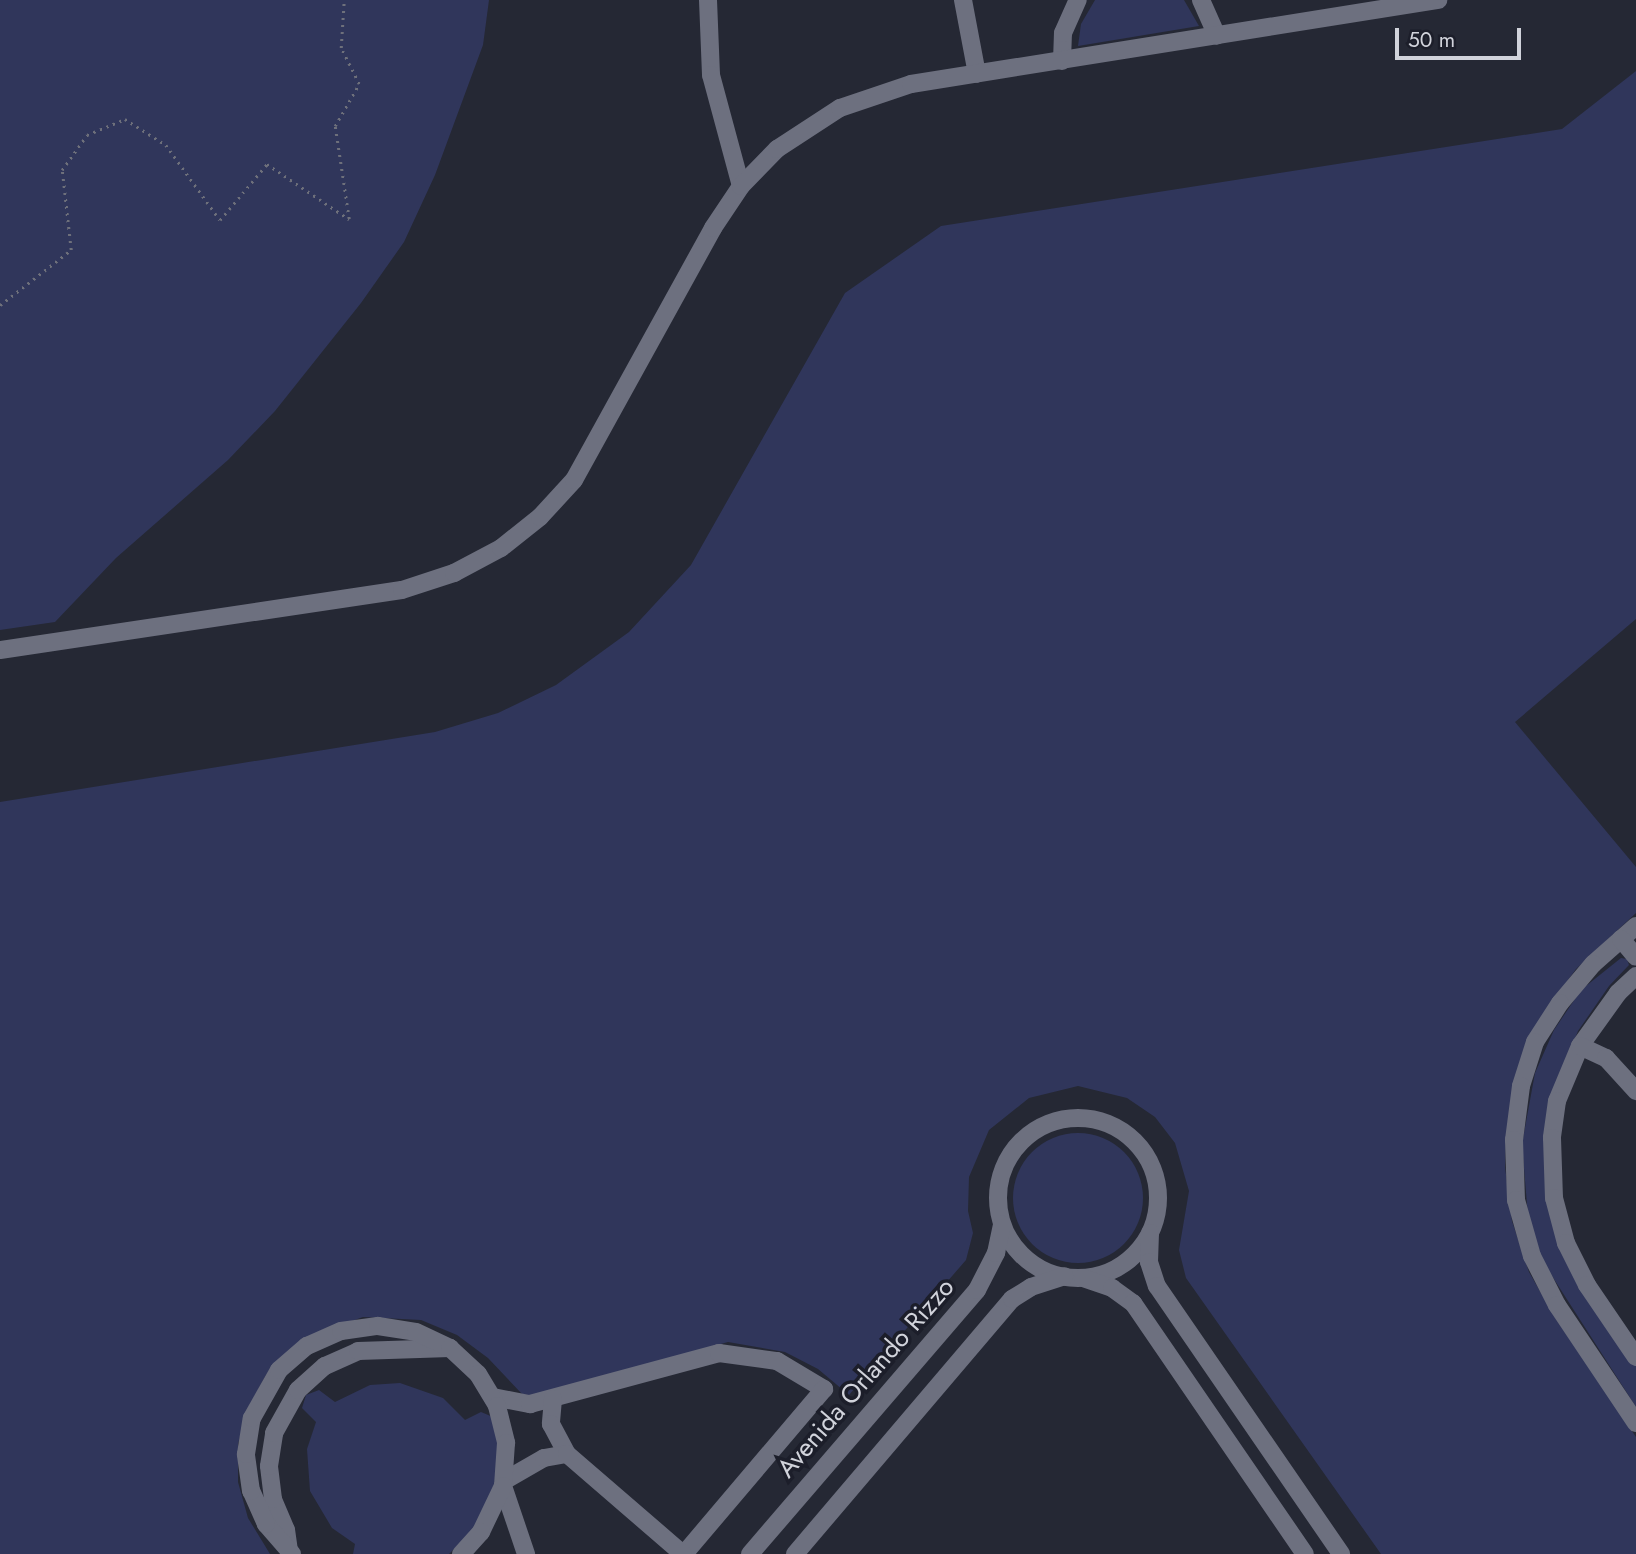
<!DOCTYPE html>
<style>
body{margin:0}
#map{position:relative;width:1636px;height:1554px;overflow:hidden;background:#252834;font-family:Jost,sans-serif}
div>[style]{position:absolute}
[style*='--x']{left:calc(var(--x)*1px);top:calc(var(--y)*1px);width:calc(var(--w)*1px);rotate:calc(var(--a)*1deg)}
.green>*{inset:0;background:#30365b}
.round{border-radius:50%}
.path>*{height:2.5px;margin-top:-1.25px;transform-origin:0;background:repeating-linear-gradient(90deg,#6e707b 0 2px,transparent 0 7px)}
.minor>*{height:18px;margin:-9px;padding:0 9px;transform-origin:9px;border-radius:9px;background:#6d707f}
.minor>.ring{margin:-9px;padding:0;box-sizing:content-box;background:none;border:18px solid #6d707f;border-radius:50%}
span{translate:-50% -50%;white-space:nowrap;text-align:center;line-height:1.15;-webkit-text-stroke:7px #1c1e2a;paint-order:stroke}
.street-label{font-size:26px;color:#d1d3db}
.scale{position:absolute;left:1395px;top:28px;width:126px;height:32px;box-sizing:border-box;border:4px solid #d1d3db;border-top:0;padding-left:9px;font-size:21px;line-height:24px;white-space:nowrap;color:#d1d3db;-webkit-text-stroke:5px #1c1e2a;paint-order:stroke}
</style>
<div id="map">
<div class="green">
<div style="clip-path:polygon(0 0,489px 0,483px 45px,435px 175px,404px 242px,361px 303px,275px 411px,228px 460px,116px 558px,55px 622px,0 630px)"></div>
<div style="clip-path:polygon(1095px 0,1184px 0,1199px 26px,1078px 46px,1081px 24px)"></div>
<div style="clip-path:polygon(1636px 71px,1636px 619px,1515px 722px,1636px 867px,1636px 913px,1576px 969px,1544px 1013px,1506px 1139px,1505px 1167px,1512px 1221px,1529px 1272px,1556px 1319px,1636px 1437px,1636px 1554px,1381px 1554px,1186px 1278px,1179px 1250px,1189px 1191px,1175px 1143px,1155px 1117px,1127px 1098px,1078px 1086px,1029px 1098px,989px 1130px,969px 1177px,968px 1211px,973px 1233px,966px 1260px,849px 1395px,818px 1369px,785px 1352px,728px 1342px,534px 1396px,522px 1394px,488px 1358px,457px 1335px,421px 1320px,363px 1317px,308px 1337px,266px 1375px,248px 1408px,238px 1444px,238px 1482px,248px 1518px,270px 1554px,0 1554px,0 802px,435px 732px,498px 713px,556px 685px,629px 632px,691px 565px,845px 293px,941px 226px,1562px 129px)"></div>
<div style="clip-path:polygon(1621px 958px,1627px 959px,1629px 965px,1609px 986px,1578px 1031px,1552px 1094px,1555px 1228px,1636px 1366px,1636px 1407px,1543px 1262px,1528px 1216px,1522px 1144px,1535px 1073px,1554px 1030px,1581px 990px)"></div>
<div class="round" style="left:1013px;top:1133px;width:130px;height:130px"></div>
<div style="clip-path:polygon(400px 1383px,443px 1398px,465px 1420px,481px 1412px,493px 1417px,499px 1442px,495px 1488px,474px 1529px,449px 1554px,353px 1554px,355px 1544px,332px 1528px,310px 1491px,307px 1449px,316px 1422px,302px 1408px,306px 1395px,319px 1390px,335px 1402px,370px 1385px)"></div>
</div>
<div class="path">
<div style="--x:0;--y:305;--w:90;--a:-37.8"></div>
<div style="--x:71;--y:250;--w:81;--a:-96.4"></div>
<div style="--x:62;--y:170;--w:43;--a:-54.5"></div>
<div style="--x:87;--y:135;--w:41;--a:-22.8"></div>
<div style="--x:125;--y:119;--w:49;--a:32.4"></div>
<div style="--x:166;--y:145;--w:92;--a:54.2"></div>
<div style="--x:220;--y:220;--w:73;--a:-50"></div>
<div style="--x:267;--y:164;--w:99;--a:33.9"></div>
<div style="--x:349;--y:219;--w:94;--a:-98.6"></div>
<div style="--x:335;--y:126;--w:48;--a:-60.3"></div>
<div style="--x:359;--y:84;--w:40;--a:-116.6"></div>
<div style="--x:341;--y:48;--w:48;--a:-86.4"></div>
</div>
<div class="minor">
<div style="--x:708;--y:0;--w:75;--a:87.7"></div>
<div style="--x:711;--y:75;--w:115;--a:74.9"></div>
<div style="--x:963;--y:0;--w:75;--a:79.3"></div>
<div style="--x:1201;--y:0;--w:39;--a:66"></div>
<div style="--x:1062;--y:61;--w:28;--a:-88"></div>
<div style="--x:1063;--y:33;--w:36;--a:-66"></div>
<div style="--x:0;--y:650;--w:406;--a:-8.5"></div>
<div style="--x:402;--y:590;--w:55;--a:-18.1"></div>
<div style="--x:454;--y:573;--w:53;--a:-28"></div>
<div style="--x:501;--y:548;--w:50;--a:-38.5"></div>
<div style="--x:540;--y:517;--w:50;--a:-47.4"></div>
<div style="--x:574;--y:480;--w:288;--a:-61.1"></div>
<div style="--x:713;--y:228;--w:50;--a:-56.3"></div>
<div style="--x:741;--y:186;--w:52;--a:-45.8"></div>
<div style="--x:777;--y:149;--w:75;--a:-33.1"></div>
<div style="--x:840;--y:108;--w:75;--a:-18.7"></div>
<div style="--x:911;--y:84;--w:534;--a:-9.06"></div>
<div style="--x:1636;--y:926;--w:57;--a:138.5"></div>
<div style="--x:1593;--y:964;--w:51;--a:130.2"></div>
<div style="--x:1560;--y:1003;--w:46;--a:122.7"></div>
<div style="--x:1535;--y:1042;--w:46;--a:107.7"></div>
<div style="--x:1521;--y:1086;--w:54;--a:97.4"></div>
<div style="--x:1514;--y:1140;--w:60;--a:88.1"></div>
<div style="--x:1516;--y:1200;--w:58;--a:74.1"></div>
<div style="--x:1532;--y:1256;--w:55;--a:63"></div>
<div style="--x:1557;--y:1305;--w:142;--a:56.2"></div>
<div style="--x:1621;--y:939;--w:23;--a:50"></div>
<div style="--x:1636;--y:976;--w:25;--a:137"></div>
<div style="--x:1618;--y:993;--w:65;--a:125.6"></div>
<div style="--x:1580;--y:1046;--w:60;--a:112.7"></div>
<div style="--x:1557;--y:1101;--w:37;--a:98"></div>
<div style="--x:1552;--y:1138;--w:60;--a:88.1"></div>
<div style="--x:1554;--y:1198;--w:47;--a:75.1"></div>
<div style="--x:1566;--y:1243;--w:47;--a:63.4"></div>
<div style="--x:1587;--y:1285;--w:87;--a:55.8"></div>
<div style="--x:1580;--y:1046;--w:29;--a:25"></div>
<div style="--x:1606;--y:1058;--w:45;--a:47.7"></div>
<div class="ring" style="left:998px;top:1118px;width:142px;height:142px"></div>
<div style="--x:1150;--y:1233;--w:29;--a:92"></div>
<div style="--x:1149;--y:1262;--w:25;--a:72"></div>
<div style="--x:1157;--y:1286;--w:325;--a:55.5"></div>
<div style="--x:1083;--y:1278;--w:31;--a:19"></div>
<div style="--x:1112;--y:1288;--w:26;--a:36"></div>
<div style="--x:1133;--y:1303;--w:304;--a:55.6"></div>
<div style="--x:493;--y:1397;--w:38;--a:11"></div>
<div style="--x:530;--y:1404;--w:196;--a:-15.1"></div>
<div style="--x:719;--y:1353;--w:59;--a:7.9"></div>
<div style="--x:777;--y:1361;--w:55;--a:30.8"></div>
<div style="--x:824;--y:1389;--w:216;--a:130.3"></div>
<div style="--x:553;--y:1399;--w:25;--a:95"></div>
<div style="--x:551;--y:1424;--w:34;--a:62"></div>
<div style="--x:504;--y:1481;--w:46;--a:-29.9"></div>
<div style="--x:544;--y:1458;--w:23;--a:-10"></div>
<div style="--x:567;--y:1454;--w:153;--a:40.8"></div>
<div style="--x:503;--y:1486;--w:72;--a:71.3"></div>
<div style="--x:289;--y:1551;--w:21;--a:-98"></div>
<div style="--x:286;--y:1530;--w:34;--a:-113"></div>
<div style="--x:273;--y:1499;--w:33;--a:-97"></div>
<div style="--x:269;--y:1466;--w:33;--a:-81"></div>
<div style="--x:274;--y:1433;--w:49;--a:-60.8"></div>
<div style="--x:298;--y:1390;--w:36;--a:-42"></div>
<div style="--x:325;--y:1366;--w:36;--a:-24"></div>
<div style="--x:358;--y:1351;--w:92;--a:-1.9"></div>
<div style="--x:292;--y:1554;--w:40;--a:-131"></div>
<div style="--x:266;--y:1524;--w:36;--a:-114"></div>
<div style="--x:251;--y:1491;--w:37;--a:-98"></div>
<div style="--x:246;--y:1454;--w:36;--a:-81"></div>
<div style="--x:252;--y:1418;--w:55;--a:-60.6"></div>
<div style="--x:279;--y:1370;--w:37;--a:-41"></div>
<div style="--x:307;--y:1346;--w:37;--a:-24"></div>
<div style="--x:341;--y:1331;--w:37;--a:-8"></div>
<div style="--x:378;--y:1326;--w:38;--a:9"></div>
<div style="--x:416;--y:1332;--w:38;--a:25"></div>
<div style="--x:450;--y:1348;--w:38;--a:43"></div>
<div style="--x:478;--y:1374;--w:37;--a:59"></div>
<div style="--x:497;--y:1406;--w:38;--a:76"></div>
<div style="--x:506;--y:1443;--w:43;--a:94"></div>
<div style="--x:503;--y:1486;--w:51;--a:115.6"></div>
<div style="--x:481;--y:1532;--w:30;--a:132"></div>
<div style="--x:750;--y:1554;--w:348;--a:-49.3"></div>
<div style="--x:977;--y:1290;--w:42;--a:-62.8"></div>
<div style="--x:996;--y:1253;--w:29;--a:-78"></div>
<div style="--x:795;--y:1554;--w:335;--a:-49.6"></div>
<div style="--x:1012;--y:1299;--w:22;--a:-32"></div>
<div style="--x:1031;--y:1287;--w:35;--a:-18"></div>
</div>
<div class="street-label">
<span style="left:866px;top:1378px;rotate:-49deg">Avenida Orlando Rizzo</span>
</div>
<div class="scale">50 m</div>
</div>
